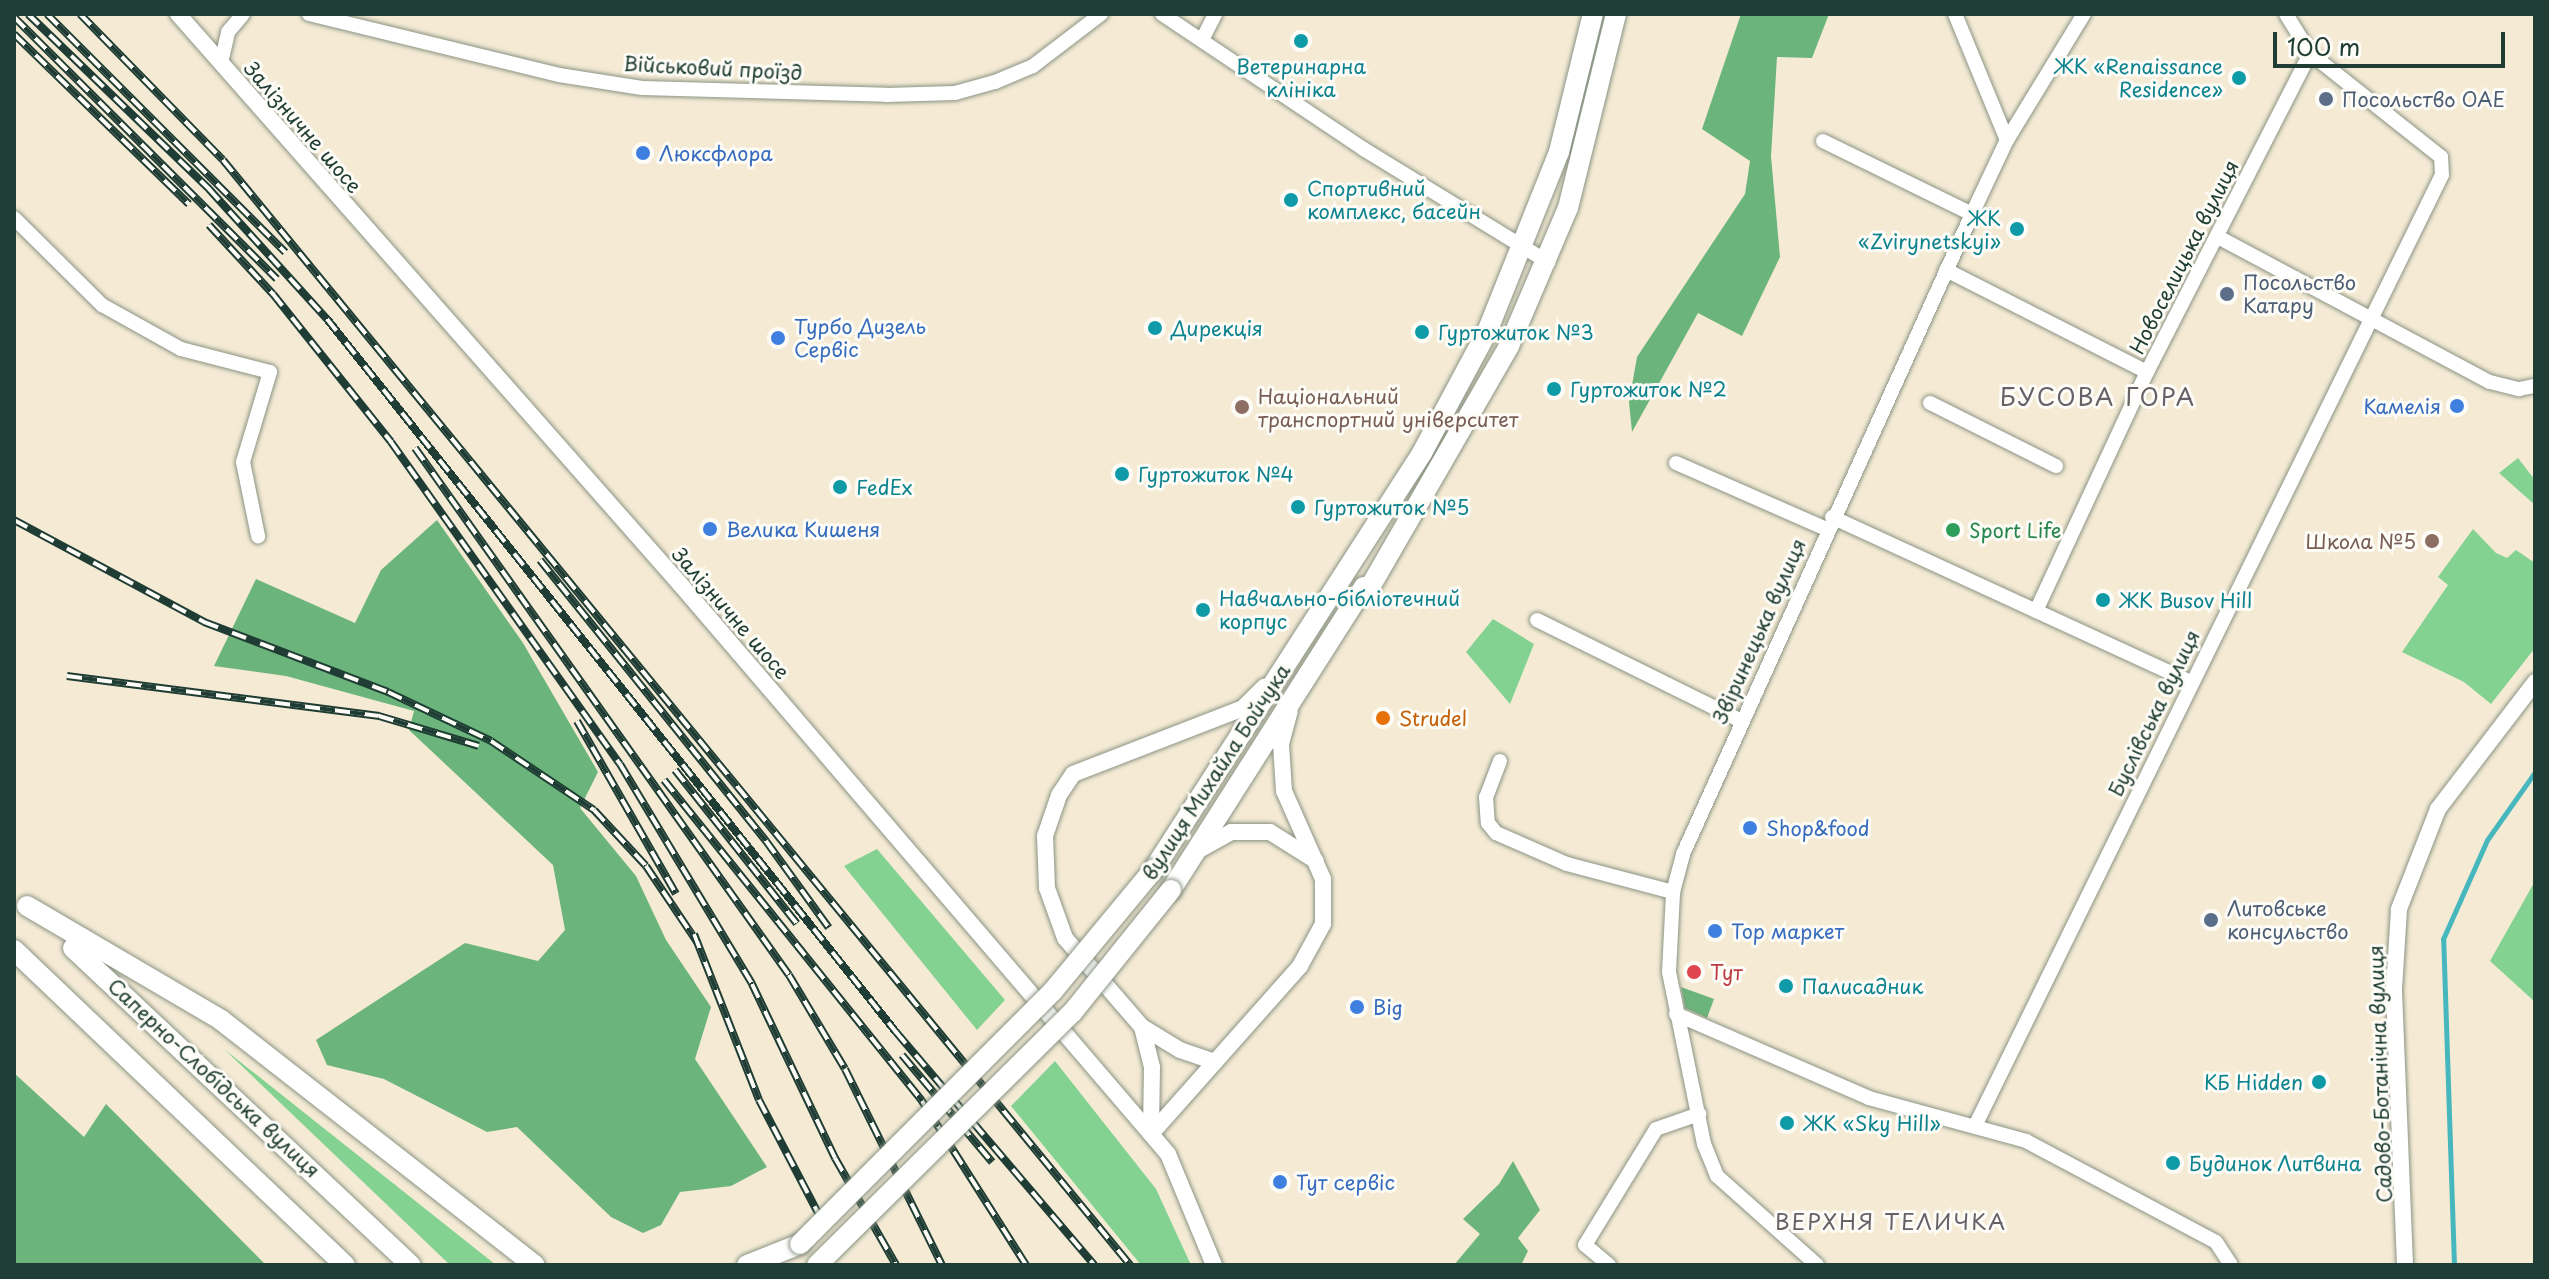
<!DOCTYPE html>
<meta charset="utf-8">
<style>
body{margin:0}
#map{position:relative;width:2549px;height:1279px;overflow:hidden;background:#f5ebd5;font-family:"Playpen Sans",sans-serif}
div>[style]{position:absolute}
[style*='--x']{left:calc(var(--x)*1px);top:calc(var(--y)*1px);width:calc(var(--w)*1px);rotate:calc(var(--a)*1deg)}
.green>*{inset:0;background:#84d291}
.forest>*{inset:0;background:#6bb47b}
.stream>*{height:5px;margin:-2.5px;padding:0 2.5px;transform-origin:2.5px;border-radius:2.5px;background:#47b7be}
.roads{filter:drop-shadow(0 0 2px #8a9484) drop-shadow(0 0 2px #8a9484)}
.minor>*{height:14px;margin:-7px;padding:0 7px;transform-origin:7px;border-radius:7px;background:#fff}
.tertiary>*{height:16px;margin:-8px;padding:0 8px;transform-origin:8px;border-radius:8px;background:#fff}
.primary>*{height:20px;margin:-10px;padding:0 10px;transform-origin:10px;border-radius:10px;background:#fff}
.rail>*{height:8px;margin-top:-4px;transform-origin:0;background:repeating-linear-gradient(90deg,#fdfcf7 0 15px,#1f3d34 0 30px);box-sizing:border-box;border-block:2px solid #1f3d34}
.bridges{filter:drop-shadow(0 0 2px #8a9484) drop-shadow(0 0 2px #8a9484)}
.primary-bridge>*{height:20px;margin:-10px;padding:0 10px;transform-origin:10px;border-radius:10px;background:#fff}
.dots>*{width:22px;height:22px;translate:-50% -50%;box-sizing:border-box;border:4px solid #fdfcf7;border-radius:50%}
span{translate:-50% -50%;white-space:nowrap;text-align:center;line-height:1.15;-webkit-text-stroke:6px #fdfcf7;paint-order:stroke}
.culture-label{font-size:20px;color:#0d838f}
.right{translate:-100% -50%;text-align:right}
.left{translate:0 -50%;text-align:left}
.street-label{font-size:20px;color:#1f3d34}
.service-label{font-size:20px;color:#4e5e75}
.shop-label{font-size:20px;color:#366cbe}
.education-label{font-size:20px;color:#785e54}
.leisure-label{font-size:20px;color:#27864d}
.food-label{font-size:20px;color:#c56008}
.health-label{font-size:20px;color:#be3a42}
.neighbourhood-label{font-size:22px;color:#666067;letter-spacing:2px}
.quarter-label{font-size:24px;color:#666067;letter-spacing:2px}
.frame{position:absolute;inset:0;border:16px solid #1f3d34;pointer-events:none}
.scale{position:absolute;left:2273px;top:32px;width:232px;height:36px;box-sizing:border-box;border:4px solid #1f3d34;border-top:0;padding-left:10px;font-size:24px;line-height:28px;white-space:nowrap;color:#1f3d34;-webkit-text-stroke:6px #fdfcf7;paint-order:stroke}
</style>
<div id="map">
<div class="green">
<div style="clip-path:polygon(2518px 458px,2535px 480px,2535px 505px,2499px 473px)"></div>
<div style="clip-path:polygon(2473px 529px,2496px 553px,2507px 558px,2516px 550px,2535px 563px,2535px 648px,2491px 704px,2464px 682px,2402px 652px,2448px 585px,2438px 577px)"></div>
<div style="clip-path:polygon(1493px 619px,1534px 644px,1510px 704px,1466px 652px)"></div>
<div style="clip-path:polygon(877px 849px,1005px 1000px,977px 1030px,844px 866px)"></div>
<div style="clip-path:polygon(2535px 881px,2535px 1002px,2490px 961px)"></div>
<div style="clip-path:polygon(224px 1049px,496px 1265px,450px 1265px)"></div>
<div style="clip-path:polygon(1055px 1061px,1156px 1189px,1191px 1265px,1141px 1265px,1011px 1106px)"></div>
</div>
<div class="forest">
<div style="clip-path:polygon(1741px 14px,1829px 14px,1812px 58px,1777px 57px,1771px 156px,1780px 257px,1742px 336px,1698px 313px,1632px 432px,1629px 402px,1637px 357px,1745px 194px,1750px 161px,1702px 129px)"></div>
<div style="clip-path:polygon(437px 520px,523px 643px,598px 772px,580px 808px,636px 876px,666px 940px,711px 1007px,695px 1059px,767px 1167px,731px 1186px,680px 1192px,661px 1225px,643px 1233px,611px 1217px,517px 1127px,487px 1132px,384px 1079px,327px 1065px,316px 1040px,465px 943px,538px 961px,565px 930px,553px 865px,409px 730px,414px 711px,286px 676px,214px 666px,256px 579px,355px 623px,381px 570px)"></div>
<div style="clip-path:polygon(1681px 987px,1714px 999px,1707px 1018px,1685px 1008px)"></div>
<div style="clip-path:polygon(14px 1073px,84px 1137px,106px 1104px,266px 1265px,14px 1265px)"></div>
<div style="clip-path:polygon(1513px 1161px,1540px 1210px,1518px 1238px,1528px 1251px,1521px 1265px,1454px 1265px,1480px 1234px,1463px 1219px,1499px 1184px)"></div>
</div>
<div class="stream">
<div style="--x:2454;--y:1265;--w:326;--a:-91.9"></div>
<div style="--x:2443;--y:939;--w:108;--a:-66"></div>
<div style="--x:2487;--y:840;--w:83;--a:-54.8"></div>
</div>
<div class="roads">
<div class="minor">
<div style="--x:309;--y:14;--w:257;--a:13.7"></div>
<div style="--x:559;--y:75;--w:84;--a:8.9"></div>
<div style="--x:642;--y:88;--w:244;--a:1.6"></div>
<div style="--x:886;--y:95;--w:69;--a:-1.7"></div>
<div style="--x:955;--y:93;--w:41;--a:-15.4"></div>
<div style="--x:995;--y:82;--w:41;--a:-22.8"></div>
<div style="--x:1033;--y:66;--w:86;--a:-37.4"></div>
<div style="--x:1162;--y:14;--w:244;--a:33.8"></div>
<div style="--x:1365;--y:150;--w:215;--a:31.5"></div>
<div style="--x:1955;--y:14;--w:136;--a:67.6"></div>
<div style="--x:1202;--y:40;--w:29;--a:-63"></div>
<div style="--x:221;--y:63;--w:32;--a:-77"></div>
<div style="--x:228;--y:32;--w:23;--a:-50"></div>
<div style="--x:1823;--y:141;--w:166;--a:26.1"></div>
<div style="--x:14;--y:218;--w:124;--a:44.7"></div>
<div style="--x:102;--y:305;--w:90;--a:29.1"></div>
<div style="--x:181;--y:349;--w:92;--a:14.5"></div>
<div style="--x:270;--y:372;--w:94;--a:106.7"></div>
<div style="--x:243;--y:462;--w:76;--a:78.5"></div>
<div style="--x:2218;--y:237;--w:308;--a:28.1"></div>
<div style="--x:2490;--y:382;--w:30;--a:14"></div>
<div style="--x:2519;--y:389;--w:16;--a:-11"></div>
<div style="--x:1946;--y:270;--w:225;--a:26.9"></div>
<div style="--x:1930;--y:403;--w:141;--a:26.6"></div>
<div style="--x:1676;--y:463;--w:164;--a:23.7"></div>
<div style="--x:1832;--y:517;--w:394;--a:24.7"></div>
<div style="--x:2036;--y:611;--w:264;--a:-65.1"></div>
<div style="--x:2147;--y:372;--w:358;--a:-62.9"></div>
<div style="--x:1537;--y:620;--w:228;--a:26.3"></div>
<div style="--x:1500;--y:761;--w:39;--a:111"></div>
<div style="--x:1486;--y:797;--w:26;--a:86"></div>
<div style="--x:1488;--y:823;--w:13;--a:51"></div>
<div style="--x:1496;--y:833;--w:77;--a:23.6"></div>
<div style="--x:1567;--y:864;--w:110;--a:14.8"></div>
<div style="--x:1676;--y:1014;--w:210;--a:23.5"></div>
<div style="--x:1869;--y:1098;--w:163;--a:15.3"></div>
<div style="--x:2026;--y:1141;--w:215;--a:28"></div>
<div style="--x:2216;--y:1242;--w:27;--a:57"></div>
<div style="--x:1975;--y:1126;--w:1059;--a:-63.85"></div>
<div style="--x:2442;--y:175;--w:18;--a:-93"></div>
<div style="--x:2441;--y:157;--w:167;--a:-141.6"></div>
<div style="--x:2310;--y:53;--w:46;--a:-121.6"></div>
<div style="--x:1609;--y:1265;--w:31;--a:-140"></div>
<div style="--x:1585;--y:1245;--w:136;--a:-58.5"></div>
<div style="--x:1656;--y:1129;--w:46;--a:-19.2"></div>
<div style="--x:1817;--y:1265;--w:134;--a:-138.3"></div>
<div style="--x:1717;--y:1176;--w:35;--a:-112"></div>
<div style="--x:1704;--y:1144;--w:176;--a:-101.5"></div>
<div style="--x:1669;--y:972;--w:80;--a:-87.1"></div>
<div style="--x:1673;--y:892;--w:39;--a:-75"></div>
<div style="--x:1683;--y:854;--w:702;--a:-65.7"></div>
<div style="--x:1972;--y:214;--w:82;--a:-64.7"></div>
<div style="--x:2007;--y:140;--w:148;--a:-58.6"></div>
</div>
<div class="tertiary">
<div style="--x:178;--y:14;--w:760;--a:48.63"></div>
<div style="--x:680;--y:584;--w:750;--a:49.43"></div>
<div style="--x:1168;--y:1154;--w:120;--a:67.5"></div>
<div style="--x:1199;--y:850;--w:37;--a:-29"></div>
<div style="--x:1231;--y:832;--w:39;--a:0"></div>
<div style="--x:1270;--y:832;--w:54;--a:32.2"></div>
<div style="--x:1142;--y:1027;--w:41;--a:76"></div>
<div style="--x:1152;--y:1067;--w:67;--a:90.9"></div>
<div style="--x:1215;--y:1062;--w:37;--a:-161"></div>
<div style="--x:1180;--y:1050;--w:44;--a:-148.8"></div>
<div style="--x:1142;--y:1027;--w:118;--a:-130.9"></div>
<div style="--x:1065;--y:938;--w:53;--a:-109.8"></div>
<div style="--x:1047;--y:888;--w:52;--a:-92.2"></div>
<div style="--x:1045;--y:836;--w:43;--a:-71.1"></div>
<div style="--x:1059;--y:795;--w:25;--a:-56"></div>
<div style="--x:1073;--y:774;--w:182;--a:-21.2"></div>
<div style="--x:1243;--y:708;--w:30;--a:-45"></div>
<div style="--x:1151;--y:1134;--w:225;--a:-48.4"></div>
<div style="--x:1300;--y:966;--w:48;--a:-61.3"></div>
<div style="--x:1323;--y:924;--w:45;--a:-90"></div>
<div style="--x:1323;--y:879;--w:96;--a:-113.9"></div>
<div style="--x:1284;--y:791;--w:47;--a:-93.7"></div>
<div style="--x:1281;--y:744;--w:34;--a:-75"></div>
<div style="--x:2405;--y:1265;--w:276;--a:-92.3"></div>
<div style="--x:2394;--y:989;--w:80;--a:-86.4"></div>
<div style="--x:2399;--y:909;--w:107;--a:-68.7"></div>
<div style="--x:2438;--y:809;--w:160;--a:-52.6"></div>
</div>
<div class="primary">
<div style="--x:1154;--y:869;--w:495;--a:-57.2"></div>
<div style="--x:1422;--y:453;--w:137;--a:-61.8"></div>
<div style="--x:1487;--y:332;--w:194;--a:-68.2"></div>
<div style="--x:1559;--y:152;--w:142;--a:-76.2"></div>
<div style="--x:1171;--y:890;--w:359;--a:-57.5"></div>
<div style="--x:1364;--y:587;--w:6;--a:0"></div>
<div style="--x:1370;--y:587;--w:278;--a:-60"></div>
<div style="--x:1509;--y:346;--w:150;--a:-66.9"></div>
<div style="--x:1568;--y:208;--w:200;--a:-76.1"></div>
<div style="--x:27;--y:906;--w:225;--a:30.4"></div>
<div style="--x:221;--y:1020;--w:398;--a:38"></div>
<div style="--x:73;--y:948;--w:463;--a:43.2"></div>
<div style="--x:14;--y:950;--w:457;--a:43.6"></div>
<div style="--x:747;--y:1265;--w:57;--a:-21.6"></div>
</div>
</div>
<div class="rail">
<div style="--x:28;--y:14;--w:252;--a:44"></div>
<div style="--x:209;--y:189;--w:176;--a:47.8"></div>
<div style="--x:327;--y:319;--w:912;--a:51.41"></div>
<div style="--x:896;--y:1032;--w:306;--a:49.6"></div>
<div style="--x:47;--y:14;--w:337;--a:45"></div>
<div style="--x:80;--y:14;--w:204;--a:45.6"></div>
<div style="--x:223;--y:160;--w:1430;--a:50.62"></div>
<div style="--x:14;--y:17;--w:371;--a:44.9"></div>
<div style="--x:14;--y:34;--w:244;--a:44.2"></div>
<div style="--x:209;--y:225;--w:94;--a:47.2"></div>
<div style="--x:273;--y:294;--w:189;--a:51.4"></div>
<div style="--x:391;--y:442;--w:395;--a:54.6"></div>
<div style="--x:620;--y:764;--w:257;--a:59"></div>
<div style="--x:752;--y:984;--w:193;--a:64.5"></div>
<div style="--x:835;--y:1158;--w:123;--a:60.3"></div>
<div style="--x:415;--y:448;--w:646;--a:54.64"></div>
<div style="--x:789;--y:975;--w:109;--a:59.2"></div>
<div style="--x:845;--y:1069;--w:219;--a:63.7"></div>
<div style="--x:14;--y:520;--w:216;--a:28.2"></div>
<div style="--x:204;--y:622;--w:197;--a:20.8"></div>
<div style="--x:388;--y:692;--w:114;--a:25.4"></div>
<div style="--x:491;--y:741;--w:124;--a:33.8"></div>
<div style="--x:594;--y:810;--w:76;--a:47.1"></div>
<div style="--x:646;--y:866;--w:92;--a:56.1"></div>
<div style="--x:540;--y:560;--w:361;--a:51.2"></div>
<div style="--x:766;--y:841;--w:107;--a:54.1"></div>
<div style="--x:67;--y:676;--w:315;--a:7.3"></div>
<div style="--x:379;--y:716;--w:104;--a:16.7"></div>
<div style="--x:577;--y:721;--w:199;--a:60.2"></div>
<div style="--x:675;--y:770;--w:196;--a:51.6"></div>
<div style="--x:664;--y:780;--w:412;--a:51.2"></div>
<div style="--x:922;--y:1101;--w:194;--a:57.6"></div>
<div style="--x:694;--y:934;--w:178;--a:68.6"></div>
<div style="--x:759;--y:1100;--w:127;--a:62.4"></div>
<div style="--x:902;--y:1055;--w:140;--a:49.9"></div>
</div>
<div class="bridges">
<div class="primary-bridge">
<div style="--x:800;--y:1244;--w:358;--a:-45"></div>
<div style="--x:1053;--y:991;--w:158;--a:-50.4"></div>
<div style="--x:817;--y:1265;--w:359;--a:-44.7"></div>
<div style="--x:1072;--y:1013;--w:158;--a:-51.2"></div>
</div>
</div>
<div class="dots">
<div style="left:1301px;top:41px;background:#0f9aa8"></div>
<div style="left:2239px;top:78px;background:#0f9aa8"></div>
<div style="left:2326px;top:99px;background:#5c6f8a"></div>
<div style="left:643px;top:153px;background:#3f7fe0"></div>
<div style="left:1291px;top:200px;background:#0f9aa8"></div>
<div style="left:2017px;top:229px;background:#0f9aa8"></div>
<div style="left:2227px;top:294px;background:#5c6f8a"></div>
<div style="left:1155px;top:328px;background:#0f9aa8"></div>
<div style="left:1422px;top:332px;background:#0f9aa8"></div>
<div style="left:778px;top:338px;background:#3f7fe0"></div>
<div style="left:1554px;top:389px;background:#0f9aa8"></div>
<div style="left:2457px;top:406px;background:#3f7fe0"></div>
<div style="left:1242px;top:407px;background:#8d6e63"></div>
<div style="left:1122px;top:474px;background:#0f9aa8"></div>
<div style="left:840px;top:487px;background:#0f9aa8"></div>
<div style="left:1298px;top:507px;background:#0f9aa8"></div>
<div style="left:710px;top:529px;background:#3f7fe0"></div>
<div style="left:1953px;top:530px;background:#2e9e5b"></div>
<div style="left:2432px;top:541px;background:#8d6e63"></div>
<div style="left:2103px;top:600px;background:#0f9aa8"></div>
<div style="left:1203px;top:610px;background:#0f9aa8"></div>
<div style="left:1383px;top:718px;background:#e8710a"></div>
<div style="left:1750px;top:828px;background:#3f7fe0"></div>
<div style="left:2211px;top:920px;background:#5c6f8a"></div>
<div style="left:1715px;top:931px;background:#3f7fe0"></div>
<div style="left:1694px;top:972px;background:#e0444e"></div>
<div style="left:1786px;top:986px;background:#0f9aa8"></div>
<div style="left:1357px;top:1007px;background:#3f7fe0"></div>
<div style="left:2319px;top:1082px;background:#0f9aa8"></div>
<div style="left:1787px;top:1123px;background:#0f9aa8"></div>
<div style="left:2173px;top:1163px;background:#0f9aa8"></div>
<div style="left:1280px;top:1182px;background:#3f7fe0"></div>
</div>
<div class="culture-label">
<span style="left:1301px;top:78px">Ветеринарна<br>клініка</span>
<span class="right" style="left:2223px;top:78px">ЖК «Renaissance<br>Residence»</span>
<span class="left" style="left:1307px;top:200px">Спортивний<br>комплекс, басейн</span>
<span class="right" style="left:2001px;top:230px">ЖК<br>«Zvirynetskyi»</span>
<span class="left" style="left:1171px;top:328px">Дирекція</span>
<span class="left" style="left:1438px;top:332px">Гуртожиток №3</span>
<span class="left" style="left:1570px;top:389px">Гуртожиток №2</span>
<span class="left" style="left:1138px;top:474px">Гуртожиток №4</span>
<span class="left" style="left:856px;top:487px">FedEx</span>
<span class="left" style="left:1314px;top:507px">Гуртожиток №5</span>
<span class="left" style="left:1219px;top:610px">Навчально-бібліотечний<br>корпус</span>
<span class="left" style="left:2119px;top:600px">ЖК Busov Hill</span>
<span class="left" style="left:1802px;top:986px">Палисадник</span>
<span class="right" style="left:2303px;top:1082px">КБ Hidden</span>
<span class="left" style="left:1803px;top:1123px">ЖК «Sky Hill»</span>
<span class="left" style="left:2189px;top:1163px">Будинок Литвина</span>
</div>
<div class="street-label">
<span style="left:713px;top:68px;rotate:3deg">Військовий проїзд</span>
<span style="left:303px;top:127px;rotate:49deg">Залізничне шосе</span>
<span style="left:2184px;top:257px;rotate:-63deg">Новоселицька вулиця</span>
<span style="left:731px;top:613px;rotate:49deg">Залізничне шосе</span>
<span style="left:1759px;top:631px;rotate:-66deg">Звіринецька вулиця</span>
<span style="left:2154px;top:713px;rotate:-64deg">Буслівська вулиця</span>
<span style="left:1216px;top:772px;rotate:-57deg">вулиця Михайла Бойчука</span>
<span style="left:2380px;top:1074px;rotate:-92deg">Садово-Ботанічна вулиця</span>
<span style="left:214px;top:1078px;rotate:43deg">Саперно-Слобідська вулиця</span>
</div>
<div class="service-label">
<span class="left" style="left:2342px;top:99px">Посольство ОАЕ</span>
<span class="left" style="left:2243px;top:294px">Посольство<br>Катару</span>
<span class="left" style="left:2227px;top:920px">Литовське<br>консульство</span>
</div>
<div class="shop-label">
<span class="left" style="left:659px;top:153px">Люксфлора</span>
<span class="left" style="left:794px;top:338px">Турбо Дизель<br>Сервіс</span>
<span class="right" style="left:2441px;top:406px">Камелія</span>
<span class="left" style="left:726px;top:529px">Велика Кишеня</span>
<span class="left" style="left:1766px;top:828px">Shop&amp;food</span>
<span class="left" style="left:1731px;top:931px">Top маркет</span>
<span class="left" style="left:1373px;top:1007px">Big</span>
<span class="left" style="left:1296px;top:1182px">Тут сервіс</span>
</div>
<div class="education-label">
<span class="left" style="left:1258px;top:408px">Національний<br>транспортний університет</span>
<span class="right" style="left:2416px;top:541px">Школа №5</span>
</div>
<div class="leisure-label">
<span class="left" style="left:1969px;top:530px">Sport Life</span>
</div>
<div class="food-label">
<span class="left" style="left:1399px;top:718px">Strudel</span>
</div>
<div class="health-label">
<span class="left" style="left:1710px;top:972px">Тут</span>
</div>
<div class="neighbourhood-label">
<span style="left:1891px;top:1221px">ВЕРХНЯ ТЕЛИЧКА</span>
</div>
<div class="quarter-label">
<span style="left:2098px;top:397px">БУСОВА ГОРА</span>
</div>
<div class="frame"></div>
<div class="scale">100 m</div>
</div>
